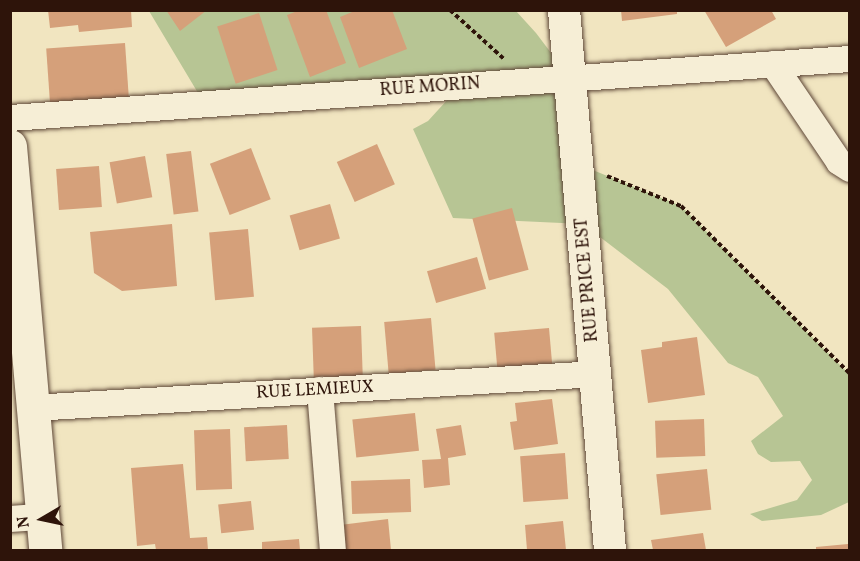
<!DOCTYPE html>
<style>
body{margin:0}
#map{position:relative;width:860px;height:561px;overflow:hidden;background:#f1e5c0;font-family:Vollkorn,serif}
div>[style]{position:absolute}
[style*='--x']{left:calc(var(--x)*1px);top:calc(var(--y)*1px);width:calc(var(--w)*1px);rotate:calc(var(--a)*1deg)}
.green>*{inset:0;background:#b7c594}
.building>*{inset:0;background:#d5a07a;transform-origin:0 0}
.path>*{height:4px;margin-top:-2px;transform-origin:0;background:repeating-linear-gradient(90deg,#2e140a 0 4.5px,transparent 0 7.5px)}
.roads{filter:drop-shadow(0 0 2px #5f4838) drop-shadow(0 0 2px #5f4838)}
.minor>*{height:26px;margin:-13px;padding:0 13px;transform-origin:13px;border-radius:13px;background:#f6eed6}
.tertiary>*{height:32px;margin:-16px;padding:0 16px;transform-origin:16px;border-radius:16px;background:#f6eed6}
.secondary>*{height:33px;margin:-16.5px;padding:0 16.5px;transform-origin:16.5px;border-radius:16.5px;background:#f6eed6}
span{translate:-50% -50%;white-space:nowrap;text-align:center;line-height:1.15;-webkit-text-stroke:4.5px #f6eed6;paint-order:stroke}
.street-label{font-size:18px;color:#2e140a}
.frame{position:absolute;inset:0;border:12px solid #2e140a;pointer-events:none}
.north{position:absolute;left:12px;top:489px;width:60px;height:60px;-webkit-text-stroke:4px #f6eed6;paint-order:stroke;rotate:261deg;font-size:16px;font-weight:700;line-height:24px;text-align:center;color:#2e140a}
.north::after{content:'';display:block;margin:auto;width:21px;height:27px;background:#2e140a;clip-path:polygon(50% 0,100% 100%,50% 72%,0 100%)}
</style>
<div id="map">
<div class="green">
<div style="clip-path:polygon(149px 11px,516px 11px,536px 33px,570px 78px,578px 164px,681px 206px,849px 374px,849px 502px,821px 515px,762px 521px,750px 514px,797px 500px,812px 480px,800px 461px,771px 462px,758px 454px,751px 441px,783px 416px,758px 377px,728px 363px,668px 289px,583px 224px,453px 218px,413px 129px,428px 121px,459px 87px,198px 93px)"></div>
</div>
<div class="building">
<div style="clip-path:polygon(48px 10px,131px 10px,132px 27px,79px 32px,78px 25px,50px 28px)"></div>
<div style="clip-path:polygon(166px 10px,207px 10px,180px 31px)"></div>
<div style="clip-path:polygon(300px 10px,326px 10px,346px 63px,310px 77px,287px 15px)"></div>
<div style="clip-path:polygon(357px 10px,392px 10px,407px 49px,359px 68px,340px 17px)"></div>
<div style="clip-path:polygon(621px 10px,677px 10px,677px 14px,622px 21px)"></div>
<div style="clip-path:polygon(704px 10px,771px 10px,776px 19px,726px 47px)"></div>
<div style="left:259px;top:13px;width:60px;height:44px;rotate:72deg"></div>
<div style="left:125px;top:43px;width:61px;height:79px;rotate:86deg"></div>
<div style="left:377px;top:144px;width:44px;height:44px;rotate:66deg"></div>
<div style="left:251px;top:148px;width:55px;height:44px;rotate:69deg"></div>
<div style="left:191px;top:151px;width:61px;height:25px;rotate:83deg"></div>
<div style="left:145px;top:156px;width:42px;height:36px;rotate:80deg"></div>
<div style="left:99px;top:166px;width:41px;height:43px;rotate:86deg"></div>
<div style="left:330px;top:204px;width:36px;height:42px;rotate:74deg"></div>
<div style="left:512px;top:208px;width:64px;height:41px;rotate:75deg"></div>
<div style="clip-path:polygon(172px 224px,177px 286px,122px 291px,94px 273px,90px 232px)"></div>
<div style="left:248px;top:229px;width:68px;height:39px;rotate:85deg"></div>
<div style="left:477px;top:257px;width:33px;height:52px;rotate:74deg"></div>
<div style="left:431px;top:318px;width:52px;height:47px;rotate:85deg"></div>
<div style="left:361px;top:326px;width:52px;height:49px;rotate:88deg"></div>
<div style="left:549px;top:328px;width:36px;height:55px;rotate:85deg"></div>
<div style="clip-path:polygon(697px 337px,705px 395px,648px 403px,641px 350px,662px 347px,662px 342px)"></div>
<div style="clip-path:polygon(552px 399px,558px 444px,514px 450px,510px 422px,517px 421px,515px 403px)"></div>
<div style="left:415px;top:413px;width:38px;height:63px;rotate:84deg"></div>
<div style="left:704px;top:419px;width:37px;height:49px;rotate:88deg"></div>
<div style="left:287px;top:425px;width:34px;height:43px;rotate:87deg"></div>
<div style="clip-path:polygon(461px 425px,466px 455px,448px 458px,450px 485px,424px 488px,422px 460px,441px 459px,436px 429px)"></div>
<div style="left:230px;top:429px;width:60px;height:36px;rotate:88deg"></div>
<div style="left:565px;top:453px;width:46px;height:45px;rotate:86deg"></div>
<div style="clip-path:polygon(183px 464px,190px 538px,207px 537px,208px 550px,156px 550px,155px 544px,137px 546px,131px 468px)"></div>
<div style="left:707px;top:469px;width:41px;height:51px;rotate:84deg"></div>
<div style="left:410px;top:479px;width:33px;height:59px;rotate:88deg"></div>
<div style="left:251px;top:501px;width:29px;height:33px;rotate:84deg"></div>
<div style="clip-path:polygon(388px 519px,391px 550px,343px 550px,340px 525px)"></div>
<div style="clip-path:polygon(563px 521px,566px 550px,527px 550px,525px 525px)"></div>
<div style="clip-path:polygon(703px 533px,706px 550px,653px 550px,651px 540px)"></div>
<div style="clip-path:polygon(299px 539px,300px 550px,262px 550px,262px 542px)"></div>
<div style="clip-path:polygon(848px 544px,848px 550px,816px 550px,816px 547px)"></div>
</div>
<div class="path">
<div style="--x:450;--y:10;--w:72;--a:42.2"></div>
<div style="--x:607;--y:176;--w:80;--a:22.1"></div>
<div style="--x:681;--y:206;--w:238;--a:44.8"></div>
</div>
<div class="roads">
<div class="minor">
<div style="--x:773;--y:64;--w:118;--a:56"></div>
<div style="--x:839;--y:162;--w:13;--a:32"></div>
<div style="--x:10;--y:118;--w:842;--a:-4.02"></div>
<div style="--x:320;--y:390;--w:161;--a:85.4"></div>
<div style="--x:33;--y:408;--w:565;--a:-3.45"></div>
<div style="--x:10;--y:519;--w:32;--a:-4"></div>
</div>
<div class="tertiary">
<div style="--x:564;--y:10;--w:542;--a:85.13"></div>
</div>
<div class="secondary">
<div style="--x:10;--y:146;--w:406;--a:85"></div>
</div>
</div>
<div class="street-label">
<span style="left:430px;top:88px;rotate:-4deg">RUE MORIN</span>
<span style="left:588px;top:280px;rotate:-95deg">RUE PRICE EST</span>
<span style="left:315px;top:391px;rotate:-3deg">RUE LEMIEUX</span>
</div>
<div class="frame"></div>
<div class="north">N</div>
</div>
